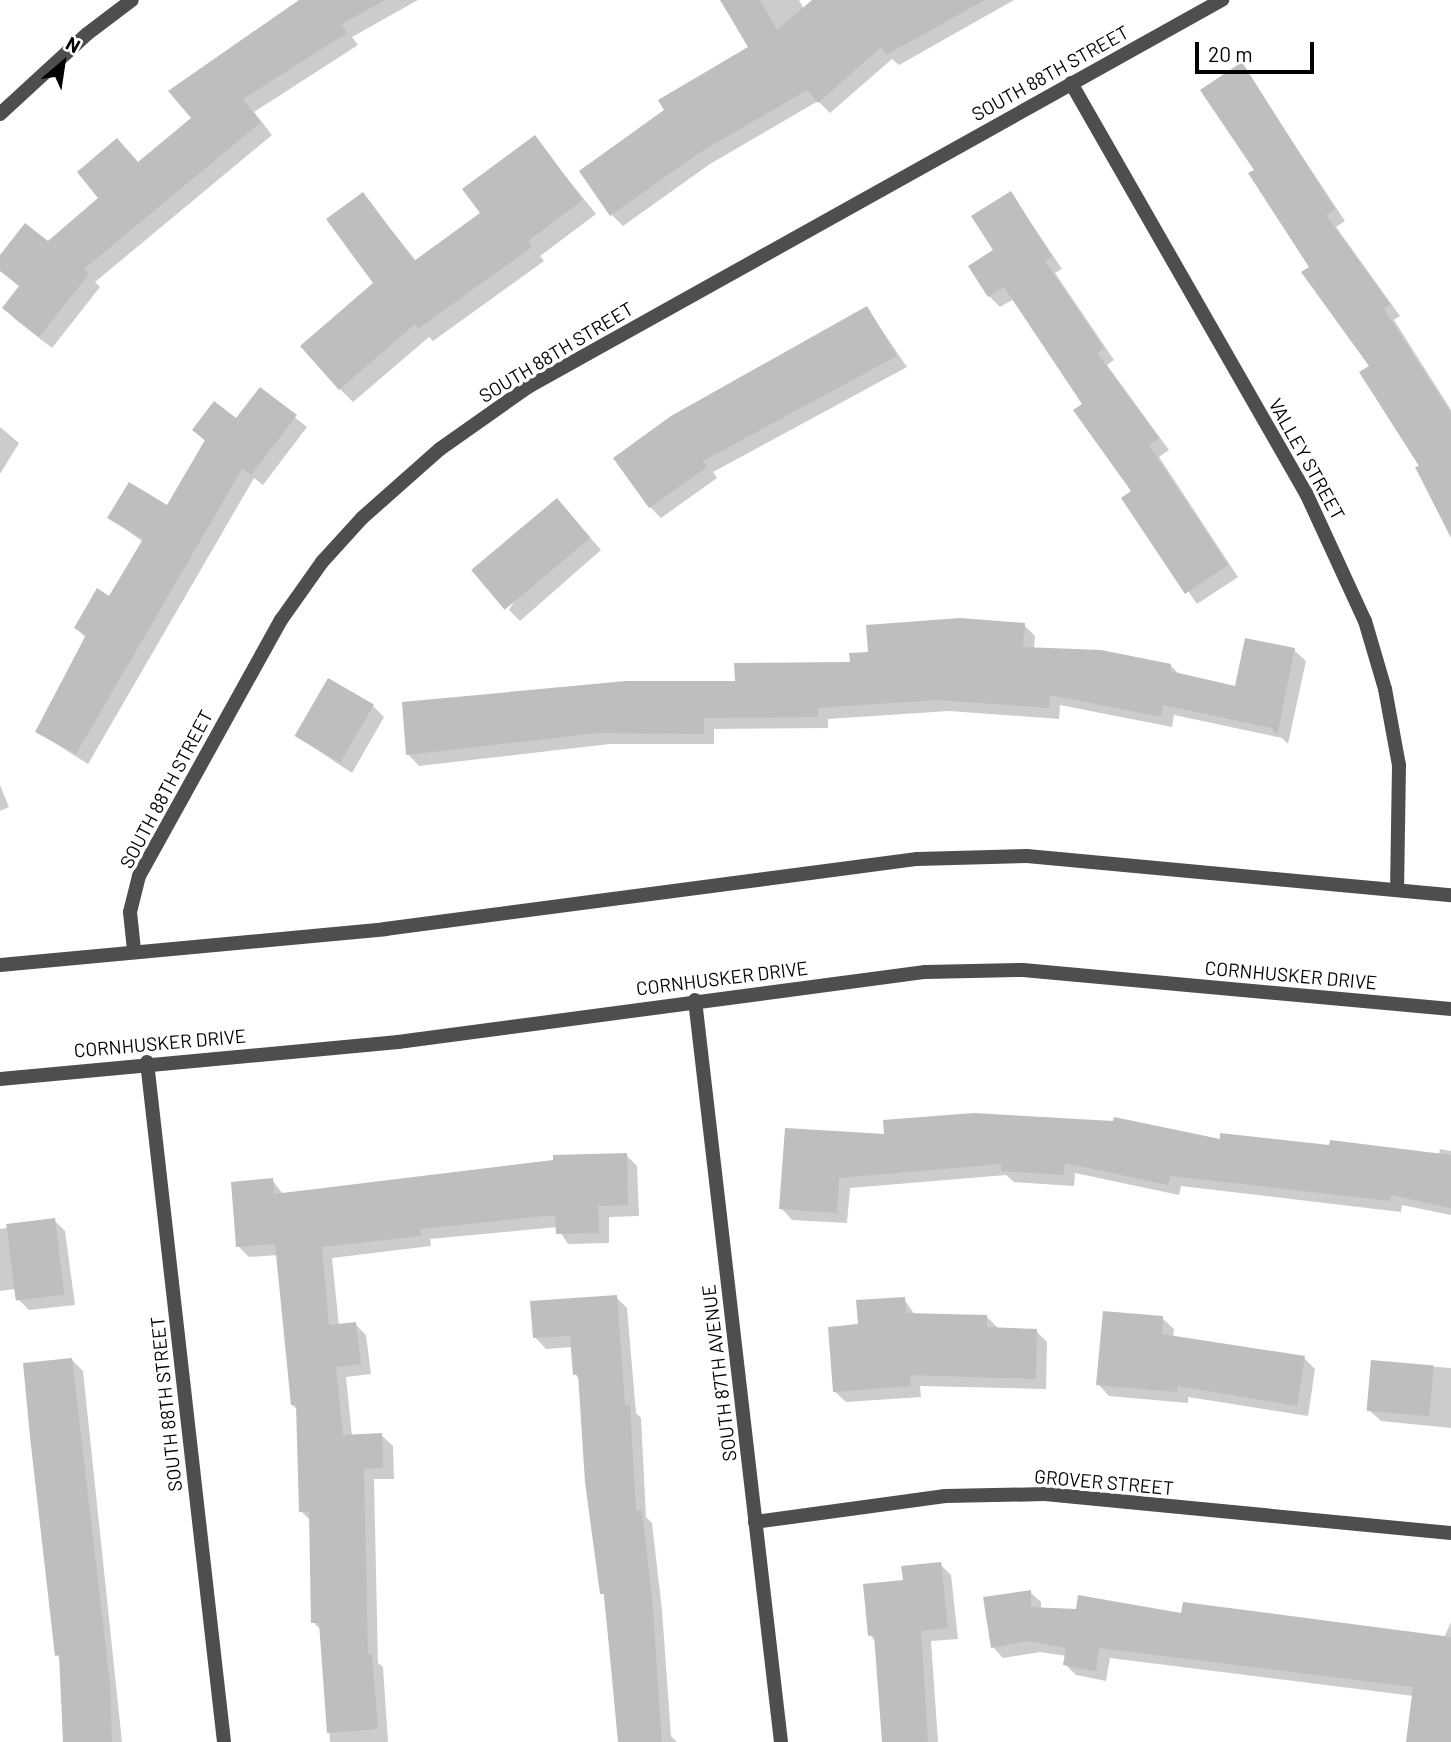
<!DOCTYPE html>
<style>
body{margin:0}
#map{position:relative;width:1451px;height:1742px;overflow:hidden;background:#fff;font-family:Barlow,sans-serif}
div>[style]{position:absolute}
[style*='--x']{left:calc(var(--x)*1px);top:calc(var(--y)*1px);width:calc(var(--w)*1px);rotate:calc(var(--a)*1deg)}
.shadow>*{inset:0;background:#0003}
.building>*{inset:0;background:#bebebe;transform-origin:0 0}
.street>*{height:14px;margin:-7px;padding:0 7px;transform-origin:7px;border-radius:7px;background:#4e4e4e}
span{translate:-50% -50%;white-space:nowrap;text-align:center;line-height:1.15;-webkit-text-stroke:7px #fff;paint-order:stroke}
.street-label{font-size:19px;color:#000}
.north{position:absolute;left:28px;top:28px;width:70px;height:70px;-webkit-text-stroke:5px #fff;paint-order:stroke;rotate:29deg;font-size:19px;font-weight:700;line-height:28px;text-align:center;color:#000}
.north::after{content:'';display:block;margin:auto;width:24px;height:32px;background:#000;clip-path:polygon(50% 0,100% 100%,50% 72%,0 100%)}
.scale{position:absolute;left:1195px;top:42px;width:119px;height:32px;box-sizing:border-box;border:4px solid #000;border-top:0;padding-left:9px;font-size:21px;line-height:24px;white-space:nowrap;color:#000;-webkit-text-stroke:5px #fff;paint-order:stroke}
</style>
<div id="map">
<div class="shadow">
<div style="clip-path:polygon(302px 0,418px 0,352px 37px,358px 45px,254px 112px,272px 135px,95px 282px,100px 287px,52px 348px,16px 320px,4px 308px,20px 287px,0 270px,0 258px,48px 243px,193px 119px,170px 91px)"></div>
<div style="clip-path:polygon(722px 0,799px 0,804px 9px,815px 0,1014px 0,899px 65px,892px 59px,830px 113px,818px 101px,710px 164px,623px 226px,612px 215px,751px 47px)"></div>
<div style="clip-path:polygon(1241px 64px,1345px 221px,1336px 227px,1400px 316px,1394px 320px,1451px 410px,1451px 534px,1371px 366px,1256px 170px)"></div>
<div style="clip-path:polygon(535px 138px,596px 214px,540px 256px,544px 261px,433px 341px,429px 337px,353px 402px,340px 389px,375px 284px,363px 194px,417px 262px,483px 214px)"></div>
<div style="clip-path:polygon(1011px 193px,1062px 269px,1055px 273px,1114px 360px,1107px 365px,1169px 450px,1159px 457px,1238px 577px,1197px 604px,1124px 498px,1134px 491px,1085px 404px,1014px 299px,1000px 307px,989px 296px)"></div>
<div style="clip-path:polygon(867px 308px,907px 367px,713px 472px,717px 478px,661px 518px,650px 507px)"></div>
<div style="clip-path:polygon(260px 390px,307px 427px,263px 485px,254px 478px,88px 764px,37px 732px,86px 638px,76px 628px,109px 598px,143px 542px,110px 518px,167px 507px,206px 442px,194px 430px,237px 420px)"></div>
<div style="clip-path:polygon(0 427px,19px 443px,0 474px)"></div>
<div style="clip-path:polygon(568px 512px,601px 550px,520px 621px,509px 610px)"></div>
<div style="clip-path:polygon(1024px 625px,1035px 636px,1034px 649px,1170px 665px,1181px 676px,1236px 688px,1294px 650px,1306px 661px,1288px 744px,1282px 738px,1174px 715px,1172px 727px,1060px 705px,1059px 719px,949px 711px,828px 719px,828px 728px,714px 729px,714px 744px,610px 744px,419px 766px,408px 754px,736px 683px,852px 664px,870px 653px)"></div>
<div style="clip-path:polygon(373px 706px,384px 717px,352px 773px,296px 736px)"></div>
<div style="clip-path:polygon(0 785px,9px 807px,0 811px)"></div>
<div style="clip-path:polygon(886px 1136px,1221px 1141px,1439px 1155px,1440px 1149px,1451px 1151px,1451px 1215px,1402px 1205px,1401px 1212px,1181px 1186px,1179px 1195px,1075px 1173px,1074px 1186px,1014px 1182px,1006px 1175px,850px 1188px,847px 1223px,792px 1220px,781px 1208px)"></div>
<div style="clip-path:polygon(626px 1155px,637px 1166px,639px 1216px,609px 1217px,609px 1243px,568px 1244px,557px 1227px,430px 1239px,431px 1246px,332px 1258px,339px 1326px,355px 1324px,366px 1335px,371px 1374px,346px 1377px,352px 1436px,381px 1435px,393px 1446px,394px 1479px,374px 1479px,378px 1663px,383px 1667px,388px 1742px,330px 1742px,321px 1630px,313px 1622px,311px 1521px,301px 1511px,298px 1410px,292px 1405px,278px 1255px,249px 1257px,238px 1246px,272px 1180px,283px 1194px)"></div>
<div style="clip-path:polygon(54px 1220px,65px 1231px,75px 1305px,29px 1310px,18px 1299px,16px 1289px,0 1291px,0 1229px)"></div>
<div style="clip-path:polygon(616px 1297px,627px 1308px,636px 1413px,641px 1418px,646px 1517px,652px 1523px,662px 1610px,671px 1736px,677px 1742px,620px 1742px,580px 1380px,575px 1374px,573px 1347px,546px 1349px,535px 1337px)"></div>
<div style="clip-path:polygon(904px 1299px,915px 1315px,987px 1317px,998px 1328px,1036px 1331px,1047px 1342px,1046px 1389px,920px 1386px,921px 1397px,846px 1402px,834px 1391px,860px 1326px)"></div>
<div style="clip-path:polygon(1162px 1318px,1174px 1329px,1173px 1338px,1304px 1358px,1315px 1369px,1308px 1416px,1188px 1397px,1188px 1403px,1109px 1396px,1098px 1384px)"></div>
<div style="clip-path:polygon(72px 1360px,83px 1371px,122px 1742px,64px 1742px,61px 1659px,57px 1655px)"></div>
<div style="clip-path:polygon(1373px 1362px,1451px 1368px,1451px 1428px,1381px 1421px,1369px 1410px)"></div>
<div style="clip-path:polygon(940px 1564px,951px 1575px,958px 1639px,931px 1641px,938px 1742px,883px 1742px,876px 1642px,870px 1635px,904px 1582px)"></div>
<div style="clip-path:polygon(1030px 1592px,1041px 1602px,1041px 1609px,1183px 1615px,1444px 1638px,1451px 1622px,1451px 1742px,1407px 1742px,1414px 1696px,1110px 1658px,1106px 1681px,1076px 1675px,1065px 1664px,1067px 1656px,1040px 1652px,1003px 1658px,993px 1647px)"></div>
</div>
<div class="building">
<div style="clip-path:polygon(299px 0,385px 0,342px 24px,347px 33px,243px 99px,261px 122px,84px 269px,89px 274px,39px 337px,2px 308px,19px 286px,0 271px,0 255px,25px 223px,48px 241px,98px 198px,77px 172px,117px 138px,138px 162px,191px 118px,168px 91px)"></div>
<div style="clip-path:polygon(720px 0,760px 0,777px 30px,812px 0,985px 0,886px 55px,881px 47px,818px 103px,807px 90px,699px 153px,610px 216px,579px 171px,664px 110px,658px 100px,748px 47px)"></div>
<div style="clip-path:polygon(1242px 62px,1335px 209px,1326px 215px,1390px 304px,1384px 309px,1451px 413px,1451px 538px,1415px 467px,1419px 466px,1359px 372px,1369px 366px,1301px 272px,1309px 267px,1248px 173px,1254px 170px,1200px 90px)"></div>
<div style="clip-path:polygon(535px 135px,583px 200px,528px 241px,532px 247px,418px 329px,415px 324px,339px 390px,300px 346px,373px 283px,326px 219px,363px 192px,414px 261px,480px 213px,462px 189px)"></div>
<div style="clip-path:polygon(1011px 191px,1052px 257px,1045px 261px,1104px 348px,1097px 353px,1159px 438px,1149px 445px,1228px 565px,1185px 594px,1121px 498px,1131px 491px,1073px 410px,1082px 404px,1004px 287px,988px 297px,968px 266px,993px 250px,971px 216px)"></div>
<div style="clip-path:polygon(867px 306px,897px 356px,703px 461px,707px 467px,649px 508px,613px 458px,671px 416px)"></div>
<div style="clip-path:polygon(260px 387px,297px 415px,251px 475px,242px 469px,76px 754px,35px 732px,86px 635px,74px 628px,97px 588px,109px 596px,143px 539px,107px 518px,129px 482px,167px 505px,205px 440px,192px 430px,214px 401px,236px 418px)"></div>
<div style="left:557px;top:498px;width:52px;height:112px;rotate:50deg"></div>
<div style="clip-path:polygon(960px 618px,1025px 623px,1023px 647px,1101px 650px,1171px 664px,1170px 671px,1235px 686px,1245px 638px,1295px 648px,1277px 735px,1272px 728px,1163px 705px,1161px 717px,1050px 695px,1049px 708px,937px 700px,818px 708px,818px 717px,704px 718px,704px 734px,598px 733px,406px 755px,402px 702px,626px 681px,735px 681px,734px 663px,850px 662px,849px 653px,868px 652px,866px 625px)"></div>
<div style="left:328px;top:678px;width:53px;height:67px;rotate:30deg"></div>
<div style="clip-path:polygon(974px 1113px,1113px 1121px,1114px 1117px,1220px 1139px,1220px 1133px,1329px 1145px,1330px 1140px,1451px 1155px,1451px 1208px,1391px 1195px,1390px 1201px,1170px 1176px,1168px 1185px,1065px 1163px,1064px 1175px,1001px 1171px,1001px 1164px,839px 1178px,837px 1213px,779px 1209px,785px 1128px,884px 1134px,883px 1120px)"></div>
<div style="clip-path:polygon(627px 1153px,628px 1205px,598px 1206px,599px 1233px,556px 1234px,555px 1215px,420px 1229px,421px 1236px,322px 1247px,329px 1325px,356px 1322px,361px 1364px,336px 1367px,343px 1435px,382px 1433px,383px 1468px,364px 1469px,368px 1655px,372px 1654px,378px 1729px,327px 1733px,319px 1623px,311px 1623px,309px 1512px,299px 1512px,296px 1405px,291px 1405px,275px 1244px,236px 1247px,231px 1182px,273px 1178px,274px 1194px,553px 1160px,553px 1155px)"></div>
<div style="left:55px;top:1218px;width:77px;height:49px;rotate:83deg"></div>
<div style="clip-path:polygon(617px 1295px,625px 1405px,630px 1405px,636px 1511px,642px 1510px,652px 1598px,662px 1742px,618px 1742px,604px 1594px,600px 1594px,585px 1482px,578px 1374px,573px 1375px,570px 1336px,533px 1338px,530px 1301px)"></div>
<div style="clip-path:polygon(905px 1297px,906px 1313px,987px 1315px,987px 1327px,1037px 1329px,1036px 1379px,910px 1375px,911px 1386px,833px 1392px,828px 1327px,858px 1324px,856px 1300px)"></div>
<div style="clip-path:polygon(1103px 1311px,1163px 1316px,1162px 1334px,1305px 1356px,1297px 1406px,1178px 1386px,1177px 1392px,1096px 1385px)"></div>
<div style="clip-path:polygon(72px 1358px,110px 1684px,112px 1742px,63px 1742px,59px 1655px,55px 1656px,30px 1437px,23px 1363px)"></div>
<div style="left:1371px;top:1360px;width:63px;height:51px;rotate:5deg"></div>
<div style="clip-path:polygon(941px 1562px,948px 1628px,921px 1631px,928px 1742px,882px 1742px,874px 1635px,868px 1636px,863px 1584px,903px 1580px,901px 1566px)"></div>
<div style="clip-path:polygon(1031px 1590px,1031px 1607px,1076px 1609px,1078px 1595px,1181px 1613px,1183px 1602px,1451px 1637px,1451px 1742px,1406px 1742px,1413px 1687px,1099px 1648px,1096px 1671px,1063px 1665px,1066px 1648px,1028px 1641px,991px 1648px,983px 1597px)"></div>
</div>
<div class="street">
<div style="--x:1071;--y:83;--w:473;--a:60.2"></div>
<div style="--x:1306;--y:493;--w:141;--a:65.3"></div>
<div style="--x:1365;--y:621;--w:71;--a:73.6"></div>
<div style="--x:1385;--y:689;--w:77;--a:79.6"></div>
<div style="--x:1399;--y:765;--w:125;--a:90.9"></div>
<div style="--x:0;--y:114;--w:118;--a:-42.6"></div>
<div style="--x:87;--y:34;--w:56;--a:-37.1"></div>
<div style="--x:134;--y:950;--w:38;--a:-96"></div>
<div style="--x:130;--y:912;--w:37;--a:-76"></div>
<div style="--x:139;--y:876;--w:293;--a:-61"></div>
<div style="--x:281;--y:620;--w:71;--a:-54.7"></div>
<div style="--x:322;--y:562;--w:59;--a:-47.7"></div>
<div style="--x:362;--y:518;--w:104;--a:-41.5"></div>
<div style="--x:440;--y:449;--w:108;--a:-35.2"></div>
<div style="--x:528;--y:387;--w:795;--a:-29.15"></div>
<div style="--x:0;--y:965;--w:387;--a:-5.3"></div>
<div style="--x:385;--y:929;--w:537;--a:-7.5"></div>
<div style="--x:917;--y:859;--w:110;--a:-1.6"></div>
<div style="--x:1027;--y:856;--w:426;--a:5.3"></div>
<div style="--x:695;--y:1000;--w:747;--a:83.39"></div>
<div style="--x:147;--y:1062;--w:684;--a:83.54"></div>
<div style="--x:0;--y:1079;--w:400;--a:-5.3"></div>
<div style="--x:398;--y:1042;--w:532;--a:-7.57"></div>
<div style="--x:925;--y:972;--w:98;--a:-1.2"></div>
<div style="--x:1023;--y:970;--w:430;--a:5.2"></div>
<div style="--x:755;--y:1522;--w:192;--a:-7.8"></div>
<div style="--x:945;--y:1496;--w:100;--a:-1.1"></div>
<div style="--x:1045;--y:1494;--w:408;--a:5.5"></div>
</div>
<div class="street-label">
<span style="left:1050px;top:73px;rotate:-29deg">SOUTH 88TH STREET</span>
<span style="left:556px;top:352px;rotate:-31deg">SOUTH 88TH STREET</span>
<span style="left:1307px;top:459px;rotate:61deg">VALLEY STREET</span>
<span style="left:166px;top:789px;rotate:-62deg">SOUTH 88TH STREET</span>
<span style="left:1291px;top:975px;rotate:5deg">CORNHUSKER DRIVE</span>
<span style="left:722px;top:978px;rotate:-7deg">CORNHUSKER DRIVE</span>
<span style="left:160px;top:1043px;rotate:-5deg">CORNHUSKER DRIVE</span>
<span style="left:719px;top:1373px;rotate:-97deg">SOUTH 87TH AVENUE</span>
<span style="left:166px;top:1404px;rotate:-96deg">SOUTH 88TH STREET</span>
<span style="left:1104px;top:1482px;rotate:5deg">GROVER STREET</span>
</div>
<div class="north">N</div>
<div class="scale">20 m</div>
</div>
